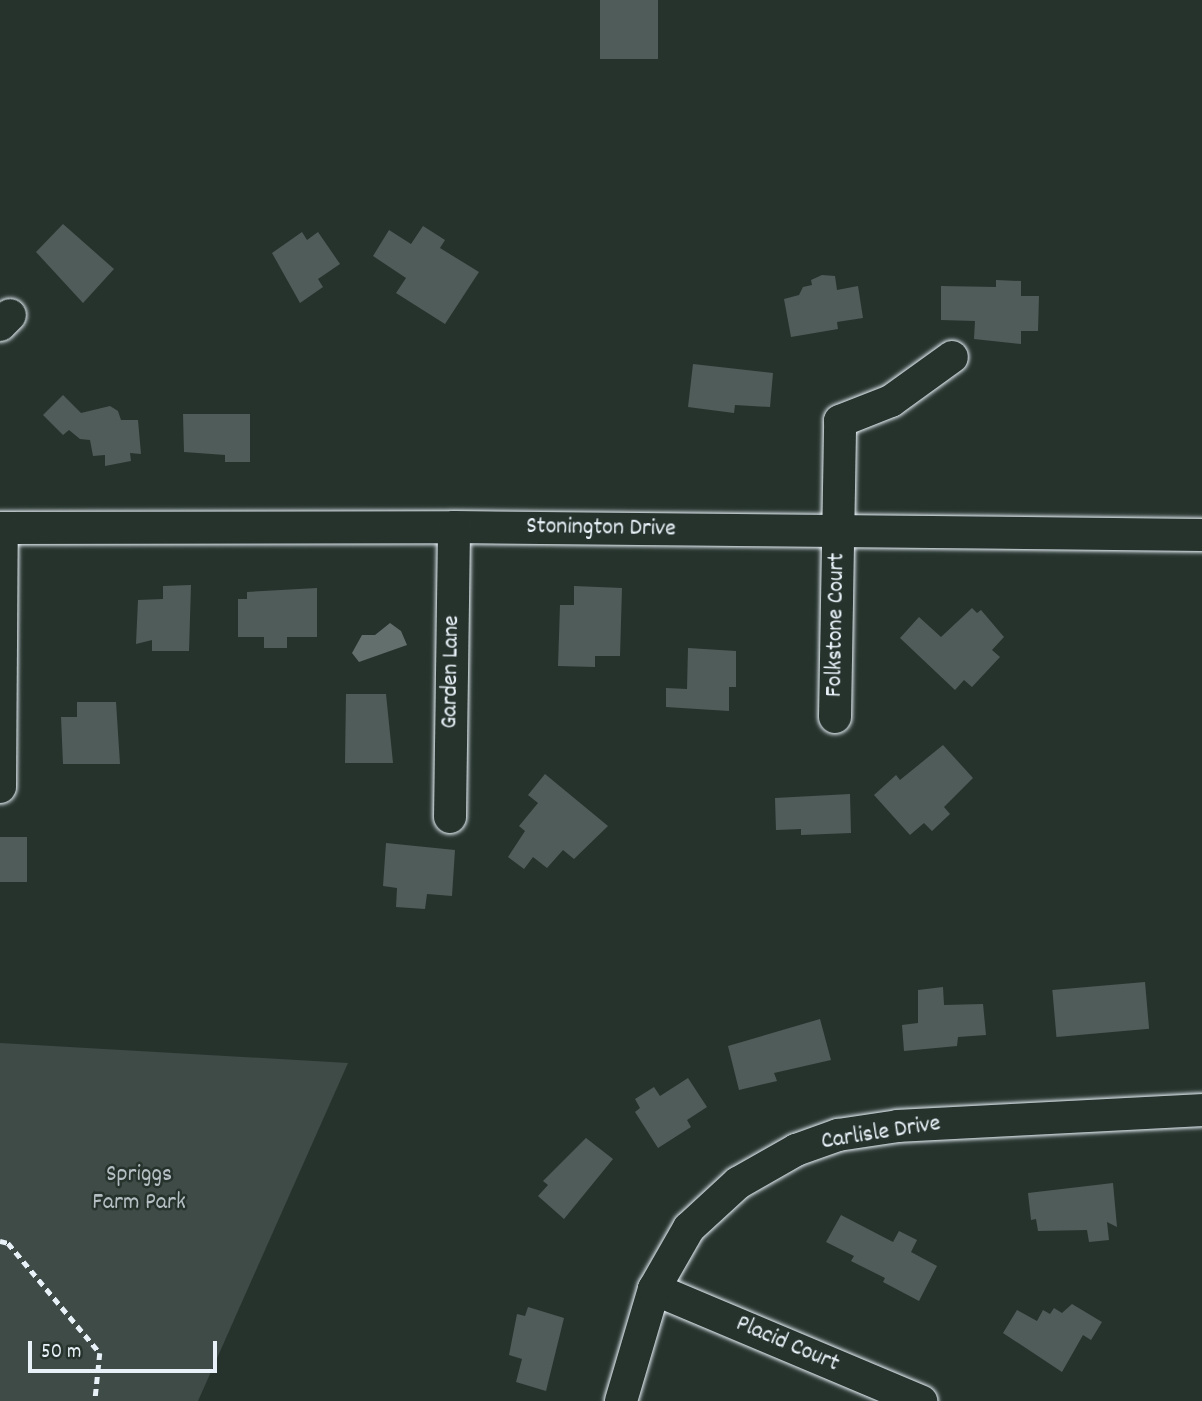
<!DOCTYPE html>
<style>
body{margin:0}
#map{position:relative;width:1202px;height:1401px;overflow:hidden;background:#26332d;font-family:Dekko,sans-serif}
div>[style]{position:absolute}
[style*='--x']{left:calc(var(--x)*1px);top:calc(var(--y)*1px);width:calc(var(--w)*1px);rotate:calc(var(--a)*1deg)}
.green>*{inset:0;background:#3e4b47}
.water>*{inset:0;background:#636f6d}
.building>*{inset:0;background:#505c59;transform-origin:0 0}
.path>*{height:4.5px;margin-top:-2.25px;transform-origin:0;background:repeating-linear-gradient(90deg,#e8f1f8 0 7px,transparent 0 12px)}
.roads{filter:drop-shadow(0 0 2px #e8f1f8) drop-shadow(0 0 2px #e8f1f8)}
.minor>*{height:32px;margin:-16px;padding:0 16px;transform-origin:16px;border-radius:16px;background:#26332d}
span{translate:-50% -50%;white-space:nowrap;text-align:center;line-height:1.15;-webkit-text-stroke:5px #26332d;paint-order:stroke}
.street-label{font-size:24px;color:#e8f1f8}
.park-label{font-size:24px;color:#b5bfc3}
.scale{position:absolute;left:28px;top:1341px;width:189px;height:32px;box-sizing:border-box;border:4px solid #e8f1f8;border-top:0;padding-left:9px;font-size:21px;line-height:24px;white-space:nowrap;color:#e8f1f8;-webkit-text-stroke:5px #26332d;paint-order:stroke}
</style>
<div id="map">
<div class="green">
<div style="clip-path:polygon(0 1043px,348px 1063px,198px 1401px,0 1401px)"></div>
</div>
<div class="water">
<div style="clip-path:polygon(390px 623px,401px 631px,407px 645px,359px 662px,352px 653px,362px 635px,375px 635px)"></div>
</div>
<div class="building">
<div style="left:600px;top:0;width:58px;height:59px"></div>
<div style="clip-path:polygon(63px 224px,114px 269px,83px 303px,36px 252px)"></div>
<div style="clip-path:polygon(423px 226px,445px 240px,440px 248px,479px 272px,445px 324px,396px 293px,406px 278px,373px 256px,389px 230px,411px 244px)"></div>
<div style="clip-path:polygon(302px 232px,307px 240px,318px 232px,340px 264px,318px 279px,323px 287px,300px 303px,272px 253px)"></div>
<div style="clip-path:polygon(822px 275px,835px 276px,837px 290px,858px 286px,863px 318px,837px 322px,838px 329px,791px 337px,784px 299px,799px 295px,803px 287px,812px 285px,811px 280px)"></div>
<div style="clip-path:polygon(996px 280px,1021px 281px,1021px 296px,1039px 296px,1038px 331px,1021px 331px,1021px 344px,974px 339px,975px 321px,941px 320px,941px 286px,996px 287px)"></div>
<div style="clip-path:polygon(693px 364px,773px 373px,770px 407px,735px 405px,734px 413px,688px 407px)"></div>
<div style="clip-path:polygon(63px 395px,81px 413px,110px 406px,118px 411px,121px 420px,138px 420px,141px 454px,130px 453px,131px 461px,105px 466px,105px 455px,93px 456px,90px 440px,80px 439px,69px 430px,63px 435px,43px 415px)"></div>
<div style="clip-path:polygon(183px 414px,250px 414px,250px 462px,225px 462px,225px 455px,184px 452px)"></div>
<div style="clip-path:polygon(191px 585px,189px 651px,152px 651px,152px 640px,136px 644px,138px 600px,163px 599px,163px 586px)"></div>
<div style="clip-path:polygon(574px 586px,622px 588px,620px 656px,595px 656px,595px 667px,558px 666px,560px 605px,574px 605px)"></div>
<div style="clip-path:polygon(317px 588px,317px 637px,287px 637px,287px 648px,264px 648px,264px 637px,238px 637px,238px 599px,247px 599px,247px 592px)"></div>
<div style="clip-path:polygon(972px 608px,977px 613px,981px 610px,1004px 637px,992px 650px,1000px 657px,972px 687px,964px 680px,955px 690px,900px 638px,919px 617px,941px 637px)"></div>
<div style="clip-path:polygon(688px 648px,736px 651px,736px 687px,729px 687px,729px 711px,666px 707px,666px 688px,687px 689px)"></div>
<div style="clip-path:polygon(346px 694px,386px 694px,393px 763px,345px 763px)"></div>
<div style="clip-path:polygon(77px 702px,116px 702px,120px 764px,63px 764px,61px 717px,77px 717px)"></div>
<div style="clip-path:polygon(943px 745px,973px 778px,944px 807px,950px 814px,932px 831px,924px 823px,910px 835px,874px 795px,896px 775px,900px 780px)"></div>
<div style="clip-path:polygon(545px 774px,608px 826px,574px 859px,563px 850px,547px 868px,533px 857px,524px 869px,508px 857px,525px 831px,519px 826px,538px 803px,528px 795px)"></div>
<div style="clip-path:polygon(850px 794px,851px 833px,801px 835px,801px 829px,776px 830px,775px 798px)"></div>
<div style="left:0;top:837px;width:27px;height:45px"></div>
<div style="clip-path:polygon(386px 843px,455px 850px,452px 896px,427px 894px,425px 909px,396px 907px,397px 888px,383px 886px)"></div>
<div style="left:1145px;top:982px;width:47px;height:93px;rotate:85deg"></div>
<div style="clip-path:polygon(943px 987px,944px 1005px,983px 1004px,986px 1035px,958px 1037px,957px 1046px,904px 1051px,902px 1025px,918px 1023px,918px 990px)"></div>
<div style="clip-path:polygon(820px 1019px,831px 1060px,774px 1073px,777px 1081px,739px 1090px,728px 1046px)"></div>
<div style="clip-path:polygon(688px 1078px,707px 1107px,687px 1120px,691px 1127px,658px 1148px,635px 1112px,640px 1108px,635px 1099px,654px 1087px,660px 1096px)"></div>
<div style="clip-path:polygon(586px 1138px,613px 1159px,564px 1219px,538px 1196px,548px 1185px,543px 1181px)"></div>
<div style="clip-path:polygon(1113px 1183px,1117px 1227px,1107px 1222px,1109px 1240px,1089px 1242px,1087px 1230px,1038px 1231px,1036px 1219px,1031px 1220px,1028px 1193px)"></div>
<div style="clip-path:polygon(841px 1215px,893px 1242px,899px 1231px,917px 1240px,911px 1252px,937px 1266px,919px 1301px,883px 1282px,885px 1278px,851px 1261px,854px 1256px,826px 1242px)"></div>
<div style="clip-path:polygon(1072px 1304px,1102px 1322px,1091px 1340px,1083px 1335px,1062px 1372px,1003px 1333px,1017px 1310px,1037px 1321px,1043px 1310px,1050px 1314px,1054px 1308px,1062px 1313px)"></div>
<div style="clip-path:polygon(528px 1307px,564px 1318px,546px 1391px,516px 1382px,522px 1359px,509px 1355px,517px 1314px,525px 1316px)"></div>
</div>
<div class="path">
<div style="--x:0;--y:1241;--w:8;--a:14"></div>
<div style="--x:8;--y:1243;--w:143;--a:50.1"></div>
<div style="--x:100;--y:1353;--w:48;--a:95.9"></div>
</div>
<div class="roads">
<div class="minor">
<div style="--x:0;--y:325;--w:14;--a:-45"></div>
<div style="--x:0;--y:528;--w:454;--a:-0.1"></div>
<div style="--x:454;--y:527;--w:748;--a:0.61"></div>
<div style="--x:835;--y:717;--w:296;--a:-89"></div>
<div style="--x:840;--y:421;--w:55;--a:-21.4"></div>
<div style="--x:891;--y:401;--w:75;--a:-35.8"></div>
<div style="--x:0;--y:787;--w:259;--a:-89.6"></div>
<div style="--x:450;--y:817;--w:290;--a:-89.2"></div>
<div style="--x:654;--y:1289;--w:290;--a:22.8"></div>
<div style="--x:621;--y:1401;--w:117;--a:-73.6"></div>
<div style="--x:654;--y:1289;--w:70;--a:-60.2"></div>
<div style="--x:689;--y:1228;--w:67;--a:-42.6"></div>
<div style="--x:738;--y:1183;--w:67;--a:-29.6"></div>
<div style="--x:796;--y:1150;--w:45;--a:-19.7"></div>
<div style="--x:838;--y:1135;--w:61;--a:-8.5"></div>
<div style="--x:898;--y:1126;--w:304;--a:-3"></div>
</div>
</div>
<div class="street-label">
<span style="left:601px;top:529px;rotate:1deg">Stonington Drive</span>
<span style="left:837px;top:625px;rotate:-89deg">Folkstone Court</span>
<span style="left:452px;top:672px;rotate:-89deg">Garden Lane</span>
<span style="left:881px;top:1134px;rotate:-9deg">Carlisle Drive</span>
<span style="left:787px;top:1345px;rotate:23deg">Placid Court</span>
</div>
<div class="park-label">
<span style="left:139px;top:1190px">Spriggs<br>Farm Park</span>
</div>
<div class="scale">50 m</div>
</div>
